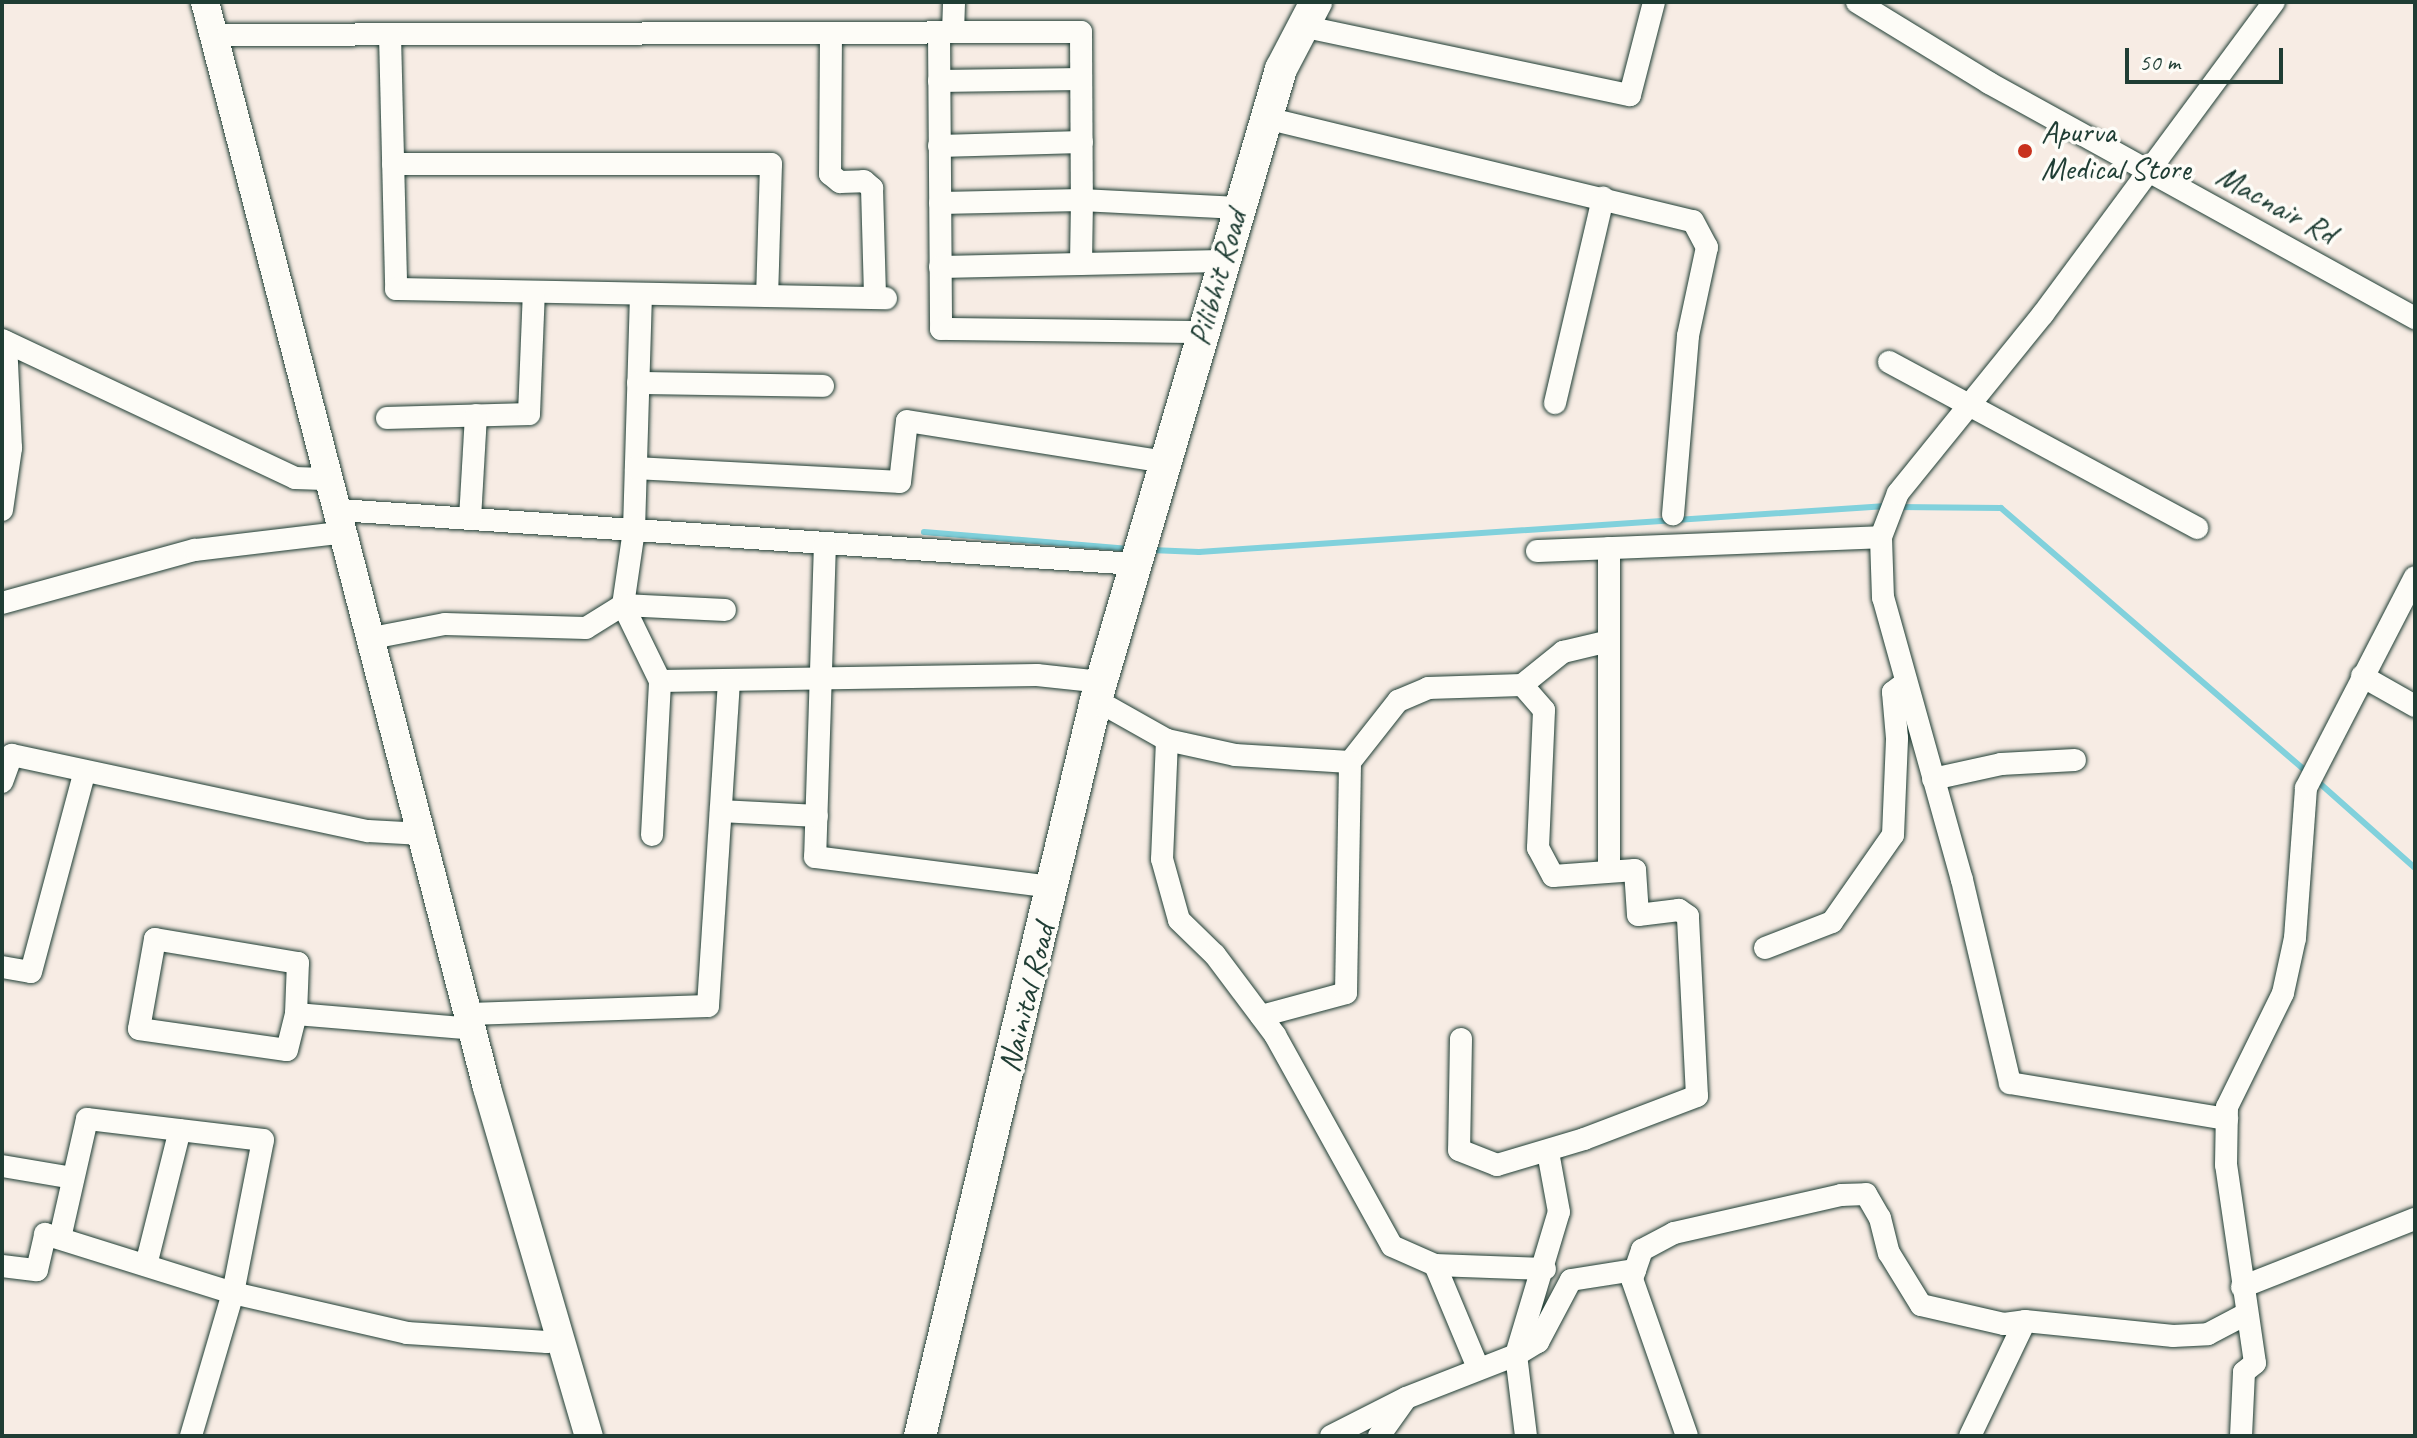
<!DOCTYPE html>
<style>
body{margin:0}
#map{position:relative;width:2417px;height:1438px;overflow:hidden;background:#f7ece4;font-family:Caveat,sans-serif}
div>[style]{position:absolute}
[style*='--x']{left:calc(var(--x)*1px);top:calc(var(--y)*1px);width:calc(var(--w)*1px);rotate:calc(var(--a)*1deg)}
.stream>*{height:6px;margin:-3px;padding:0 3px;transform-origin:3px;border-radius:3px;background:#81d1dc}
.roads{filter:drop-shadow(0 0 2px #1f3d34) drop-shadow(0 0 2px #1f3d34)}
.minor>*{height:22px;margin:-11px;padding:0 11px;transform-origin:11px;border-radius:11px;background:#fdfcf7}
.major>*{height:28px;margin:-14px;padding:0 14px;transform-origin:14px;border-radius:14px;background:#fdfcf7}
.highway>*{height:32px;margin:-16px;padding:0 16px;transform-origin:16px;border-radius:16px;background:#fdfcf7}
.dots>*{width:22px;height:22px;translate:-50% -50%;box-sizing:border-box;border:4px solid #fdfcf7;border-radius:50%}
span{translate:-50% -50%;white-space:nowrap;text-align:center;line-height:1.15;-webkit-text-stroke:7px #fdfcf7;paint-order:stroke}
.poi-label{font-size:32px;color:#1f3d34}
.left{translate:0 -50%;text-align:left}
.street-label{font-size:32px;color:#1f3d34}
.frame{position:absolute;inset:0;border:4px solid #1f3d34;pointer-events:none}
.scale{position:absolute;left:2125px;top:48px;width:158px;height:36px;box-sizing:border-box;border:4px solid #1f3d34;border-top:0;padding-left:10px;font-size:24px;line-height:28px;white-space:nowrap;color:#1f3d34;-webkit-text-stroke:6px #fdfcf7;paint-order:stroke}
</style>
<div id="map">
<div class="stream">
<div style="--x:1898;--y:507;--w:103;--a:0.6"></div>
<div style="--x:2001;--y:508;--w:406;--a:40.8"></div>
<div style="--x:924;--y:532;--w:209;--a:4.7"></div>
<div style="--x:1151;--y:550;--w:48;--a:2.4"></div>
<div style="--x:1199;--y:552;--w:689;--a:-3.83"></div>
<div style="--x:2316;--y:780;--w:132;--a:41.6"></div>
</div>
<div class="roads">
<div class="minor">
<div style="--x:1857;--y:2;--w:155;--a:31.5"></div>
<div style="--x:1989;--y:83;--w:487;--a:28.9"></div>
<div style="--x:1306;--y:27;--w:331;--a:11.9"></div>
<div style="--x:1630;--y:95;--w:96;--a:-75.5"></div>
<div style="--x:939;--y:32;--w:297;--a:89.6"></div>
<div style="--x:941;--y:329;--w:261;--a:0.7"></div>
<div style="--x:953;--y:32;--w:30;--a:-88"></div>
<div style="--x:831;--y:33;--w:141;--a:90.4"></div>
<div style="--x:830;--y:174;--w:13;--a:39"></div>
<div style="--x:840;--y:182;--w:24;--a:-2"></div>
<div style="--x:864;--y:181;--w:11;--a:41"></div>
<div style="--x:872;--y:188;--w:110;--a:88.4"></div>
<div style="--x:214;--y:35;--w:867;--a:-0.2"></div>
<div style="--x:1081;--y:32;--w:168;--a:89.7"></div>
<div style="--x:1082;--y:200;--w:156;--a:2.9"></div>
<div style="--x:390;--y:35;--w:254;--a:88.6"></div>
<div style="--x:396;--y:289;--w:490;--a:1.1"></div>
<div style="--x:939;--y:81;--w:142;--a:-0.8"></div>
<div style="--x:1266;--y:118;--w:439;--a:13.6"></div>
<div style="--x:1693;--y:221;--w:30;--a:62"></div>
<div style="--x:1707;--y:247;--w:91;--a:102.1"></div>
<div style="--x:1688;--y:336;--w:179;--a:94.8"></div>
<div style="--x:939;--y:146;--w:143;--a:-1.6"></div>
<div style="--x:393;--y:164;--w:378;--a:0"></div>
<div style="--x:771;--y:164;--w:132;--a:91.7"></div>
<div style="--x:940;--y:203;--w:142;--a:-1.2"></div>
<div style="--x:1082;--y:200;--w:64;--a:90.9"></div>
<div style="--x:940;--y:267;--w:282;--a:-1.2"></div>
<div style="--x:641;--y:294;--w:236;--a:91.7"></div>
<div style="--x:634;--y:530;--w:76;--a:98.3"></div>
<div style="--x:623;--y:605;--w:85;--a:64"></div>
<div style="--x:2;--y:340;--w:324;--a:25.2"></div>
<div style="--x:295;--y:478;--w:36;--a:2"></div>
<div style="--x:1889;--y:362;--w:350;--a:28.3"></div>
<div style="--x:638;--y:383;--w:185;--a:0.9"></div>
<div style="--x:1555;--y:403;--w:211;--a:-76.8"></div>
<div style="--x:387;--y:418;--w:142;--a:-1.6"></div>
<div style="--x:529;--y:414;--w:122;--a:-87.7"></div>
<div style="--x:636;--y:468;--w:264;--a:3"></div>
<div style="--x:900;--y:482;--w:61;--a:-83.5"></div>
<div style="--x:907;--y:421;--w:261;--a:9"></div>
<div style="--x:2;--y:510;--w:63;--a:-81.7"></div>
<div style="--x:11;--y:448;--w:106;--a:-92.7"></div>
<div style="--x:339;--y:510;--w:798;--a:3.88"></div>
<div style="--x:470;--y:519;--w:104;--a:-86.7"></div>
<div style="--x:825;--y:543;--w:314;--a:91.8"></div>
<div style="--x:815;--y:857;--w:241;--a:7.2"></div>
<div style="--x:1537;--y:551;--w:344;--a:-2.3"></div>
<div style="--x:2;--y:603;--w:200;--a:-15.4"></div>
<div style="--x:195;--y:550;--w:151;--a:-6.8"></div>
<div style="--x:372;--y:638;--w:74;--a:-10.9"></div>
<div style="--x:445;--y:624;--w:141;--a:1.6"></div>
<div style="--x:586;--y:628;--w:44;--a:-31.9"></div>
<div style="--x:623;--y:605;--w:102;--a:2.8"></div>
<div style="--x:2362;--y:676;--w:61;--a:29.5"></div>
<div style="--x:1096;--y:700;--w:81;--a:29.4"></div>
<div style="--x:1167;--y:740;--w:70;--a:12.4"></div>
<div style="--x:1235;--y:755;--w:115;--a:3.5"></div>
<div style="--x:1350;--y:762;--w:78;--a:-51.8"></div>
<div style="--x:1398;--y:701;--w:33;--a:-23"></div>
<div style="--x:1428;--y:688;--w:94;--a:-1.8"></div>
<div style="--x:1522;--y:685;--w:53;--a:-38.8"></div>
<div style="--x:1563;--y:652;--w:47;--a:-13.4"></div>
<div style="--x:1167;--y:740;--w:119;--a:92.4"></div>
<div style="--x:1162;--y:859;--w:63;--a:74.4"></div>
<div style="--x:1179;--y:920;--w:50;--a:44.2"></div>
<div style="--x:1215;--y:955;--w:100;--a:53.1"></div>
<div style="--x:1275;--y:1035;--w:241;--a:61"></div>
<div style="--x:1392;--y:1246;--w:47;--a:23.8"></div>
<div style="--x:1435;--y:1265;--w:112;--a:67.3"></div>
<div style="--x:1933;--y:779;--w:70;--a:-12.4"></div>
<div style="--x:2001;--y:764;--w:74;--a:-3.1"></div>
<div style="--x:2;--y:782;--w:29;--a:-70"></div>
<div style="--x:12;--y:755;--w:364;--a:12.1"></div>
<div style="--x:368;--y:831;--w:55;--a:3.1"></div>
<div style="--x:721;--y:811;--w:96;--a:3"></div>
<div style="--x:652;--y:835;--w:154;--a:-87"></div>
<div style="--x:660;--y:681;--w:377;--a:-0.9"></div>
<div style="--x:1037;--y:675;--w:64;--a:6.2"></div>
<div style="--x:1609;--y:868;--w:320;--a:-90"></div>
<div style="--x:1765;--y:948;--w:72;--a:-21.2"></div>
<div style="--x:1832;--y:922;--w:106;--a:-55"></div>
<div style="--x:1893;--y:835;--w:97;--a:-87.6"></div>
<div style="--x:1897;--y:738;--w:46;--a:-95"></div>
<div style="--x:1893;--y:692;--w:15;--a:-37"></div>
<div style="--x:2;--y:967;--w:29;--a:10"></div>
<div style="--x:31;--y:972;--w:205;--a:-75"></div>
<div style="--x:296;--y:1014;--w:51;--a:-87.8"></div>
<div style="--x:298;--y:963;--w:145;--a:-170.5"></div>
<div style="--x:155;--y:939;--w:91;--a:100.1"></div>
<div style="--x:139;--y:1029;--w:149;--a:8.1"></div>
<div style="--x:287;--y:1050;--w:37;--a:-76"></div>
<div style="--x:296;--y:1014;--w:178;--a:4.8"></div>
<div style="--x:469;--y:1014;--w:239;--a:-1.9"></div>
<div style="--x:708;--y:1006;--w:326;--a:-86.3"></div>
<div style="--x:1261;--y:1016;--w:88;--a:-15.1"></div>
<div style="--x:1346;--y:993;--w:231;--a:-89"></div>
<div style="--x:1461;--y:1039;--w:111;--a:91"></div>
<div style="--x:1459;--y:1150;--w:41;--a:21.5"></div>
<div style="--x:1497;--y:1165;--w:91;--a:-16.6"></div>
<div style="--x:1584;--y:1139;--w:121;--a:-20.8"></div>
<div style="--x:1697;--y:1096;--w:180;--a:-92.9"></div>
<div style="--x:1688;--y:916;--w:11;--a:-146"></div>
<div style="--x:1679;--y:910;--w:41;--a:173"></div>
<div style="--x:1638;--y:915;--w:45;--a:-93.8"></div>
<div style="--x:1635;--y:870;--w:82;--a:175.8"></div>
<div style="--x:1553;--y:876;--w:32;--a:-118"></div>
<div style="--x:1538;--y:848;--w:138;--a:-87.5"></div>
<div style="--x:1544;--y:710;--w:33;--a:-131"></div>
<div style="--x:2227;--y:1119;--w:220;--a:-170.6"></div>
<div style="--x:2010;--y:1083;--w:209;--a:-103.3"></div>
<div style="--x:1962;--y:880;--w:293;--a:-105.6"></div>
<div style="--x:1883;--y:598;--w:61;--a:-91.9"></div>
<div style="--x:1881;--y:537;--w:47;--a:-68.9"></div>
<div style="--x:1898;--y:493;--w:230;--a:-51"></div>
<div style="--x:2043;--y:314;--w:388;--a:-53.5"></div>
<div style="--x:2;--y:1166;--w:72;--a:9.6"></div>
<div style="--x:60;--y:1238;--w:122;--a:-77.2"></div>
<div style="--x:87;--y:1119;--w:177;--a:6.8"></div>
<div style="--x:263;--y:1140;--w:156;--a:101.1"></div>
<div style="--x:233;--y:1293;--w:149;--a:106.4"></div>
<div style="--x:146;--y:1265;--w:139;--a:-75.9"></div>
<div style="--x:1435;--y:1265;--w:110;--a:2.1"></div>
<div style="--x:2;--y:1266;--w:35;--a:7"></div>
<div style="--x:37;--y:1270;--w:37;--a:-77"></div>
<div style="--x:45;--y:1234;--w:197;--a:17.4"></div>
<div style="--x:233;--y:1293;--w:179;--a:12.9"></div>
<div style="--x:407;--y:1333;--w:140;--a:3.7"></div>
<div style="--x:547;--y:1342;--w:14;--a:-17"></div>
<div style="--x:2242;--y:1287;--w:186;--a:-21.5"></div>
<div style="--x:1331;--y:1436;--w:84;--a:-26.9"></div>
<div style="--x:1406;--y:1398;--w:118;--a:-21.4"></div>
<div style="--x:1516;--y:1355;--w:149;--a:-73.3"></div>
<div style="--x:1559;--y:1212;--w:61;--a:-100.4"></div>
<div style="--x:1379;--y:1436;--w:43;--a:-54.5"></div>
<div style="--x:1526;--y:1436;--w:82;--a:-97"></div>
<div style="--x:1516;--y:1355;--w:26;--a:-31"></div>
<div style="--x:1538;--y:1342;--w:70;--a:-62"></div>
<div style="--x:1571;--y:1280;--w:65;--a:-8.9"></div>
<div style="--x:1687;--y:1436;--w:166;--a:-109.3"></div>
<div style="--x:1632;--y:1279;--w:31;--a:-71"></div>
<div style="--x:1642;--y:1250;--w:36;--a:-28"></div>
<div style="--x:1674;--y:1233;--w:171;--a:-12.8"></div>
<div style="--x:1841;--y:1195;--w:25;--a:-2"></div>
<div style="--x:1866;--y:1194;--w:28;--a:60"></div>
<div style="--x:1880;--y:1218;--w:36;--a:76"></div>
<div style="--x:1889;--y:1253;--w:61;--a:58.4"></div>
<div style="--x:1921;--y:1305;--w:85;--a:12.9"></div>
<div style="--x:2004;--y:1324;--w:21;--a:-8"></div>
<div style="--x:1970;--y:1436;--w:127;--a:-64.4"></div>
<div style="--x:2025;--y:1321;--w:149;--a:5.8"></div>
<div style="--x:2173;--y:1336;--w:35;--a:-3"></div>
<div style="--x:2208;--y:1334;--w:43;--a:-27.8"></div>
<div style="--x:2241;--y:1436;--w:64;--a:-87.3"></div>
<div style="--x:2244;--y:1372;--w:14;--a:-39"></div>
<div style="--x:2255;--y:1363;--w:200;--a:-98.3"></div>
<div style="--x:2226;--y:1165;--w:58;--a:-89"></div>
<div style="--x:2227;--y:1107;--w:127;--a:-63.8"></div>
<div style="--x:2283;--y:993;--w:56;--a:-77.7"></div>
<div style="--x:2295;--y:938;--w:150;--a:-85.8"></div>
<div style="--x:2306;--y:788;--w:237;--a:-62.7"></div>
</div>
<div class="major">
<div style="--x:205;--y:2;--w:1122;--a:75.44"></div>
<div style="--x:487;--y:1088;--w:363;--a:73.7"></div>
</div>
<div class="highway">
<div style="--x:920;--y:1436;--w:757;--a:-76.55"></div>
<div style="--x:1096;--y:700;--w:658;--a:-73.66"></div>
<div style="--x:1281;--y:69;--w:76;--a:-62.4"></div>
</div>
</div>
<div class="dots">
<div style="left:2025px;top:151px;background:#c8321e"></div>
</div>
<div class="poi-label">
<span class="left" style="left:2041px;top:151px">Apurva<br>Medical Store</span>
</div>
<div class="street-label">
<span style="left:2276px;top:205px;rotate:29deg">Macnair Rd</span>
<span style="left:1218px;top:278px;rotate:-74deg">Pilibhit Road</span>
<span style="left:1027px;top:998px;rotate:-76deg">Nainital Road</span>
</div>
<div class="frame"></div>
<div class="scale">50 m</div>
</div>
